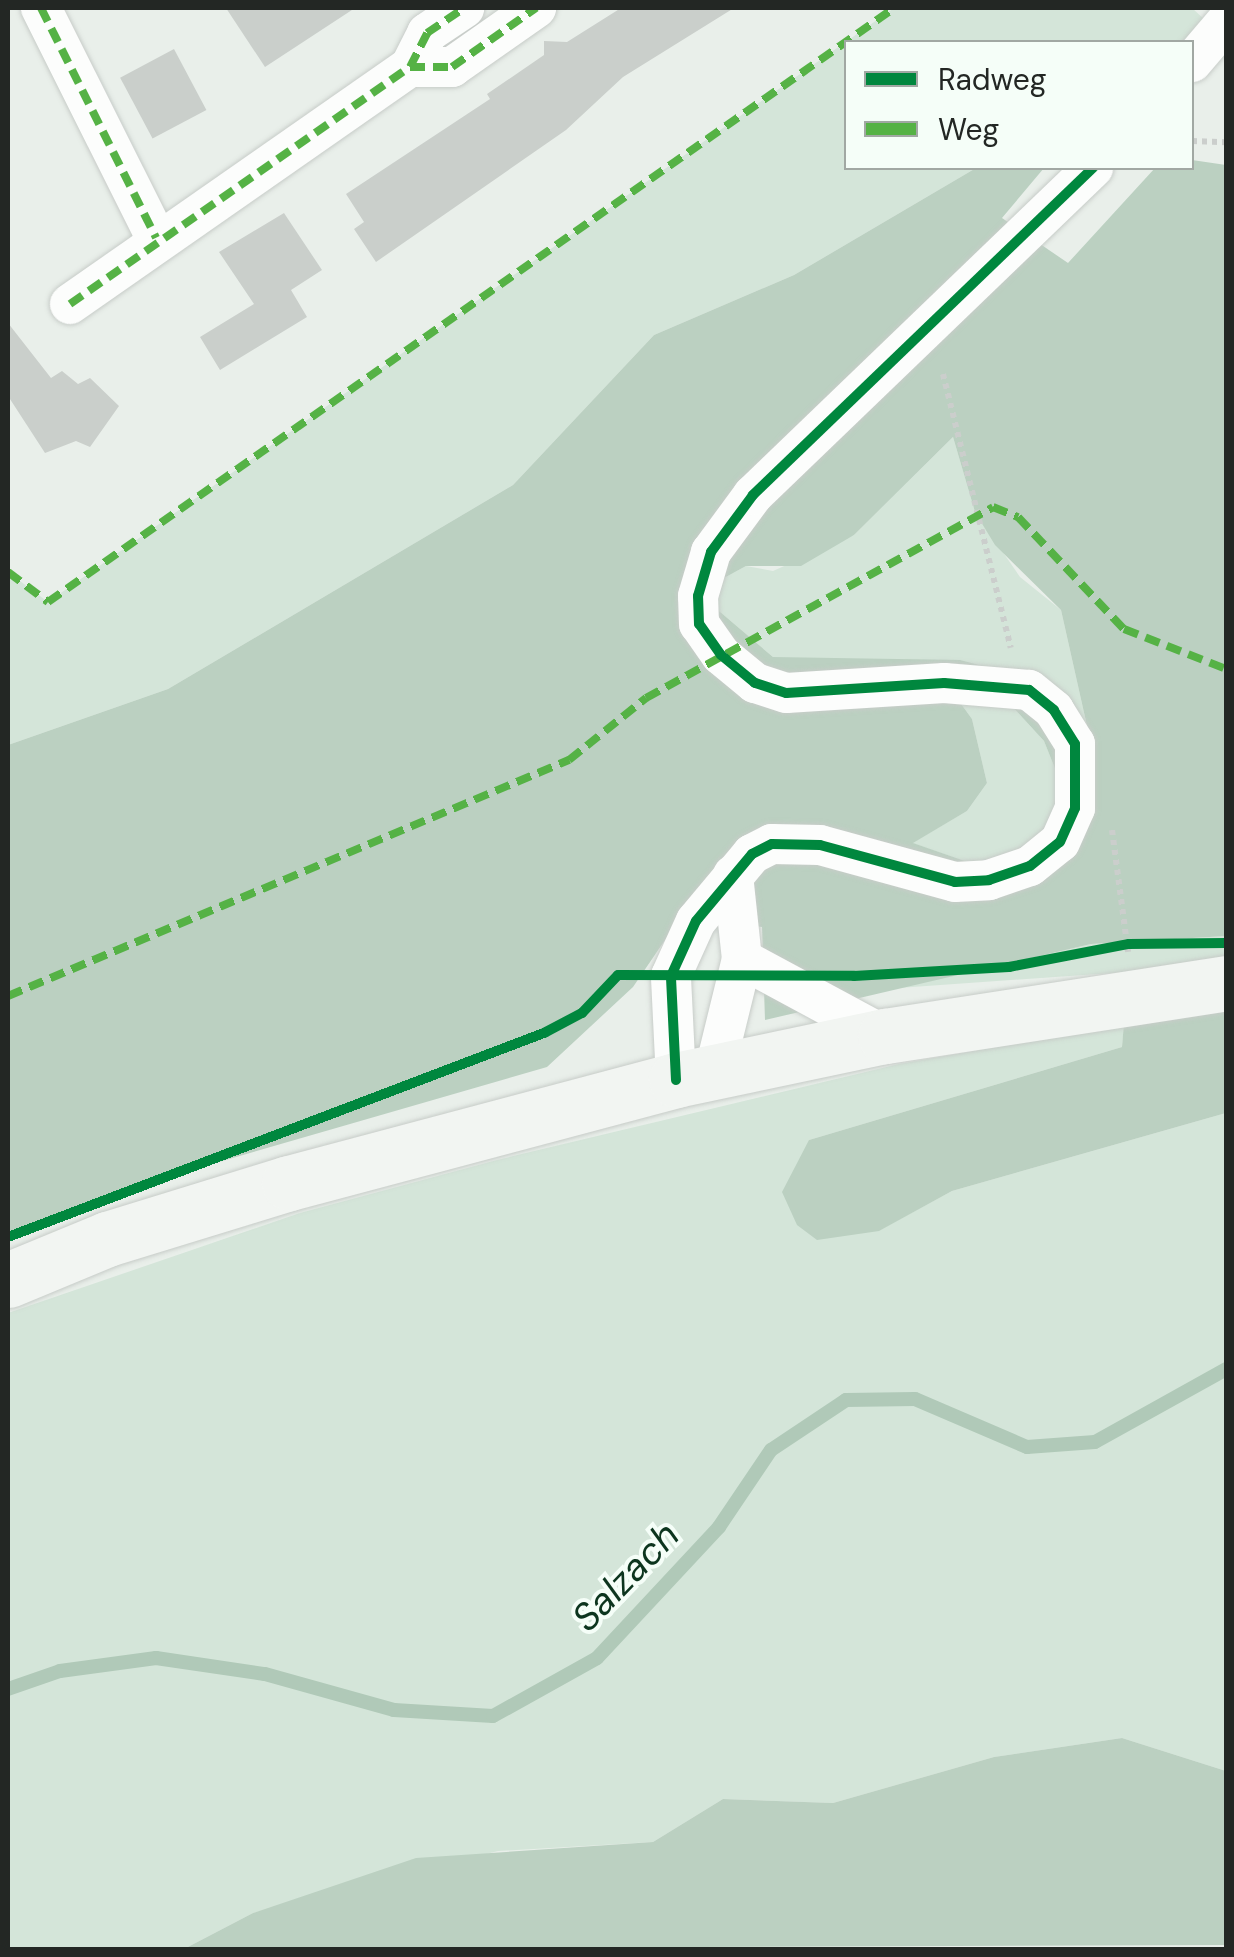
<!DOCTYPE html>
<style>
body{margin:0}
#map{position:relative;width:1234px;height:1957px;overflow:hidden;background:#e9efea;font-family:"DM Sans",sans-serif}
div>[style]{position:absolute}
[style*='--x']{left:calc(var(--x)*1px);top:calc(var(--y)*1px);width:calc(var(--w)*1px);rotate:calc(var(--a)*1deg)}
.green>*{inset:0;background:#d4e5d9}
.forest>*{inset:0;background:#bbd0c1}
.stream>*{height:14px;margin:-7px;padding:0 7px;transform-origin:7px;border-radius:7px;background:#b0c9b8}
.building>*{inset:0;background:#cacfcb;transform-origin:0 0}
.path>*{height:6px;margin-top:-3px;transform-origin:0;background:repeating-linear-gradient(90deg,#cbcecc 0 5px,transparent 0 10px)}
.roads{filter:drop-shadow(0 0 2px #c7ccc8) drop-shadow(0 0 2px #c7ccc8)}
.street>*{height:40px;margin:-20px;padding:0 20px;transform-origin:20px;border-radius:20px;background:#fcfdfc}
.secondary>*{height:55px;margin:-27.5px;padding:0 27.5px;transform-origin:27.5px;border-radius:27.5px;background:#f2f5f2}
.quiet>*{height:8px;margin-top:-4px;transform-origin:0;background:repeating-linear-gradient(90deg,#55b245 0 15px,transparent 0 23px)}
.cycleway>*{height:10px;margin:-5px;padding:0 5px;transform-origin:5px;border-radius:5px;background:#00873e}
span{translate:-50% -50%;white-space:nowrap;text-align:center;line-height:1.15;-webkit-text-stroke:8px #f5fef8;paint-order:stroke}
.water-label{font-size:38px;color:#0c351e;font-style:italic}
.frame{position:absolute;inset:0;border:10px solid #232724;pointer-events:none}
.legend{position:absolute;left:844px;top:40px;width:350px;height:130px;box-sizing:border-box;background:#f5fef8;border:2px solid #a1a8a3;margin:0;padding:12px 18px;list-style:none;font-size:30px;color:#232724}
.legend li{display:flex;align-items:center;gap:20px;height:50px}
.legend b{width:50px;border:2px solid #a1a8a3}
</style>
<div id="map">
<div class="green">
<div style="clip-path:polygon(894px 8px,1192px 8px,1218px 32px,1192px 42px,846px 42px,846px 168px,976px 168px,794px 275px,654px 335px,513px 485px,168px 689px,8px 745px,8px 572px,48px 602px)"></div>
<div style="clip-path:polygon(953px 437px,975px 512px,1020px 577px,1061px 610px,1087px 726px,1076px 730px,1060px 704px,773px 657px,719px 611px,713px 584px,746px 566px,773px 571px,854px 535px)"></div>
<div style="clip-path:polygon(959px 701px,1011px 705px,1044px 741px,1058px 776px,1059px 804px,1039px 841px,982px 867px,912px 843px,967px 811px,987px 783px,972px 719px)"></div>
<div style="clip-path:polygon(1226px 936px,1226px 965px,898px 988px,1091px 944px)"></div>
<div style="clip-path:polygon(1124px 1025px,1122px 1047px,809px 1140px,878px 1231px,952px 1191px,1226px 1113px,1226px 1771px,1122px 1738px,994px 1757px,833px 1803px,723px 1799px,653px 1842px,498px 1851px,253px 1913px,184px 1949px,8px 1950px,8px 1313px,300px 1213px,497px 1160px,899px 1064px)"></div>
</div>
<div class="forest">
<div style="clip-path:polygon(evenodd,1192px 160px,1226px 165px,1226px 936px,1091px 944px,765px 1020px,762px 927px,680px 918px,633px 987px,547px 1067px,105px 1195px,8px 1238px,8px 745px,168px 689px,513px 485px,654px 335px,794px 275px,976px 168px,1044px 168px,1002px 218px,1068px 263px,1155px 168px,1192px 168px,1192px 160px,953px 437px,975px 512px,995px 545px,1061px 610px,1087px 726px,1076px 729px,1031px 679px,960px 660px,773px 657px,719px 611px,713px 584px,746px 566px,801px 566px,854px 535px,953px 437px,1192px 160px,959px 701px,1011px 705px,1044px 741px,1058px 776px,1059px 804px,1039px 841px,982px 867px,913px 843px,967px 811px,987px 783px,972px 719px,959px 701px)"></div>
<div style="clip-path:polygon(1226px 983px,1226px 1113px,952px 1191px,879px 1231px,817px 1240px,797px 1225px,782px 1192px,809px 1140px,1122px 1047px,1126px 998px)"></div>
<div style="clip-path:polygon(1122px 1738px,1226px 1771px,1226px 1945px,184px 1949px,253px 1913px,416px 1858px,653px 1842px,723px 1799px,833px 1803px,994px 1757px)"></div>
</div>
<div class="stream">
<div style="--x:8;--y:1689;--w:55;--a:-19.1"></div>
<div style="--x:60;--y:1671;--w:97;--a:-7.7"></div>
<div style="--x:156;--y:1658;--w:110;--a:8.4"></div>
<div style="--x:265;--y:1674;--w:134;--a:15.6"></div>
<div style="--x:394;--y:1710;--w:99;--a:3.5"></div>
<div style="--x:493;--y:1716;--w:119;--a:-29.1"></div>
<div style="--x:597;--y:1658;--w:179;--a:-47"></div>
<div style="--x:719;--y:1527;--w:93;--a:-56"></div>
<div style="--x:771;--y:1450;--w:90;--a:-33.7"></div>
<div style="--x:846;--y:1400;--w:69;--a:-0.8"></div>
<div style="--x:915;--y:1399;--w:122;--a:23.2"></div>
<div style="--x:1027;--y:1447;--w:68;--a:-4.2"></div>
<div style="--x:1095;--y:1442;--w:150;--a:-29.1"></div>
</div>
<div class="building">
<div style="clip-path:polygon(226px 8px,355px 8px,265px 67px)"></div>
<div style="clip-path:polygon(621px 8px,734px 8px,623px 77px,566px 130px,376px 262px,354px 229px,364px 222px,346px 194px,490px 99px,487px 94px,544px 55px,544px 41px,567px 42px)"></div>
<div style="left:174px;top:49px;width:69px;height:61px;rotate:62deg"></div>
<div style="clip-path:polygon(284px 213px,322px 270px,291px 290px,307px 317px,220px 370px,200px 337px,254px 304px,219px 252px)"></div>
<div style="clip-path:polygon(8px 323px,51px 378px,62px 371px,78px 384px,90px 378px,119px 406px,90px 447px,76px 441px,45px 453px,8px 396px)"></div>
</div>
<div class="path">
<div style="--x:1192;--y:141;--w:34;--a:2"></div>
<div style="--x:943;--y:374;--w:282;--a:76.1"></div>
<div style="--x:1112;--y:830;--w:123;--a:82.5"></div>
<div style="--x:865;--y:976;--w:102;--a:-3.9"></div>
<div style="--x:312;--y:1121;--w:248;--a:-20.8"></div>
<div style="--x:544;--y:1033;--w:43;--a:-27.8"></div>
<div style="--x:582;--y:1013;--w:52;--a:-46.5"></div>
<div style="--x:618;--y:975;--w:15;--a:4"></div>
</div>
<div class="roads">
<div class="street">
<div style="--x:41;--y:8;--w:257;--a:63.4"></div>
<div style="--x:1192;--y:62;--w:52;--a:-49.6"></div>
<div style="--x:410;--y:67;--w:42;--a:0"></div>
<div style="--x:452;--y:67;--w:103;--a:-35.1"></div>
<div style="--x:70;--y:304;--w:414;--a:-34.9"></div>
<div style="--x:410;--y:67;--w:38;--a:-63"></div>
<div style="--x:427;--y:33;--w:45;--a:-34"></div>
<div style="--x:733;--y:875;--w:84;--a:83.9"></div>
<div style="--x:742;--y:959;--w:162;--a:28.3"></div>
<div style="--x:714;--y:1073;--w:117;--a:-76.2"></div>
<div style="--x:676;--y:1080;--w:104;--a:-92.8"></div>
<div style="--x:671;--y:976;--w:60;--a:-65.6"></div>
<div style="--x:696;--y:921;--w:87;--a:-50.1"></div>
<div style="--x:752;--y:854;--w:22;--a:-27"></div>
<div style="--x:772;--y:844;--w:48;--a:1.2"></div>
<div style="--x:820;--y:845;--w:140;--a:15.3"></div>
<div style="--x:955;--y:882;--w:34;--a:-3"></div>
<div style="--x:989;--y:880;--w:43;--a:-18.9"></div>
<div style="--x:1030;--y:866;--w:38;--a:-39"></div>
<div style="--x:1060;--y:842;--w:37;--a:-66"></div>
<div style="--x:1075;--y:808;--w:64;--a:-90"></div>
<div style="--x:1075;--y:744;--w:40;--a:-122"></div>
<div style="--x:1054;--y:710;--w:32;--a:-141"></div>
<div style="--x:1029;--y:690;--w:85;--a:-175.3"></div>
<div style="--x:944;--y:683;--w:158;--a:176.4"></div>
<div style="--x:786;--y:693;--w:33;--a:-162"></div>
<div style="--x:755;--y:683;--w:44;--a:-140.5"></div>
<div style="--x:721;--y:655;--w:38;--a:-125"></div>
<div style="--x:699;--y:624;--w:28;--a:-92"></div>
<div style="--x:698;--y:596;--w:46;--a:-73.5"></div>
<div style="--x:711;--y:552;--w:71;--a:-53.6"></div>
<div style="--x:753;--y:495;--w:472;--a:-43.9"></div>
</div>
<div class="secondary">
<div style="--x:8;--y:1280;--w:107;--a:-22.5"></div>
<div style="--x:107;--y:1239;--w:190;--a:-17.1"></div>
<div style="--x:289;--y:1183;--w:400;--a:-14.9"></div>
<div style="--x:676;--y:1080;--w:214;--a:-11.9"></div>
<div style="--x:885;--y:1036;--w:345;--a:-8.8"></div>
</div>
</div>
<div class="quiet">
<div style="--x:41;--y:8;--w:257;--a:63.4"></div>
<div style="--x:410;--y:67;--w:42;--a:0"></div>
<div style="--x:452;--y:67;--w:103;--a:-35.1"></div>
<div style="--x:70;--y:304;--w:414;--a:-34.9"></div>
<div style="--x:410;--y:67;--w:38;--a:-63"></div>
<div style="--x:427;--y:33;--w:45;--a:-34"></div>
<div style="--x:8;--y:572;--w:50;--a:36.9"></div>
<div style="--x:48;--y:602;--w:1034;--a:-35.07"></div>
<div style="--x:8;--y:996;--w:609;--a:-22.82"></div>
<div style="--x:569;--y:760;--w:99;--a:-38.8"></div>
<div style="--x:646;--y:698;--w:396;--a:-28.8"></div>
<div style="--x:993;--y:507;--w:27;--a:22"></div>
<div style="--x:1018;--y:517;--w:154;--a:46.6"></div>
<div style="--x:1124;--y:629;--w:110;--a:21.4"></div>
</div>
<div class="cycleway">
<div style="--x:676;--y:1080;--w:104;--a:-92.8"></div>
<div style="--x:671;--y:976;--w:60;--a:-65.6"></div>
<div style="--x:696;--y:921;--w:87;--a:-50.1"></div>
<div style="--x:752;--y:854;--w:22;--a:-27"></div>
<div style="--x:772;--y:844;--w:48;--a:1.2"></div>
<div style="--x:820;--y:845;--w:140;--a:15.3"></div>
<div style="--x:955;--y:882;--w:34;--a:-3"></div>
<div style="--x:989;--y:880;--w:43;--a:-18.9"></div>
<div style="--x:1030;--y:866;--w:38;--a:-39"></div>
<div style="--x:1060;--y:842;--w:37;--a:-66"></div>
<div style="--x:1075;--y:808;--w:64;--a:-90"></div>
<div style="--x:1075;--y:744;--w:40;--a:-122"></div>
<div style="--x:1054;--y:710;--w:32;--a:-141"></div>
<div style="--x:1029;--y:690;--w:85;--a:-175.3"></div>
<div style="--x:944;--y:683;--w:158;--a:176.4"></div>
<div style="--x:786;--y:693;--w:33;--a:-162"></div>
<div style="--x:755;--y:683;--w:44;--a:-140.5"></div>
<div style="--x:721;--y:655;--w:38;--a:-125"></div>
<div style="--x:699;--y:624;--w:28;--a:-92"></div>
<div style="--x:698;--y:596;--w:46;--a:-73.5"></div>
<div style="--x:711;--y:552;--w:71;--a:-53.6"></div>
<div style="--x:753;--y:495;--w:472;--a:-43.9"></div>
<div style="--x:8;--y:1237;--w:574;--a:-20.84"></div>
<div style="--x:544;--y:1033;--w:43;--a:-27.8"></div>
<div style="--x:582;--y:1013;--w:52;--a:-46.5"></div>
<div style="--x:618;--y:975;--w:236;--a:0.2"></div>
<div style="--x:854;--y:976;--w:155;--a:-3.3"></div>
<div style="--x:1009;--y:967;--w:122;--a:-10.9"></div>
<div style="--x:1129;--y:944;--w:97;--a:-0.6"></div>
</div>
<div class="water-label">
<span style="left:626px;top:1577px;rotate:-46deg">Salzach</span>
</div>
<div class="frame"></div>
<ul class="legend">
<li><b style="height:12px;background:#00873e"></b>Radweg</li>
<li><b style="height:12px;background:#55b245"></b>Weg</li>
</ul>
</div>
